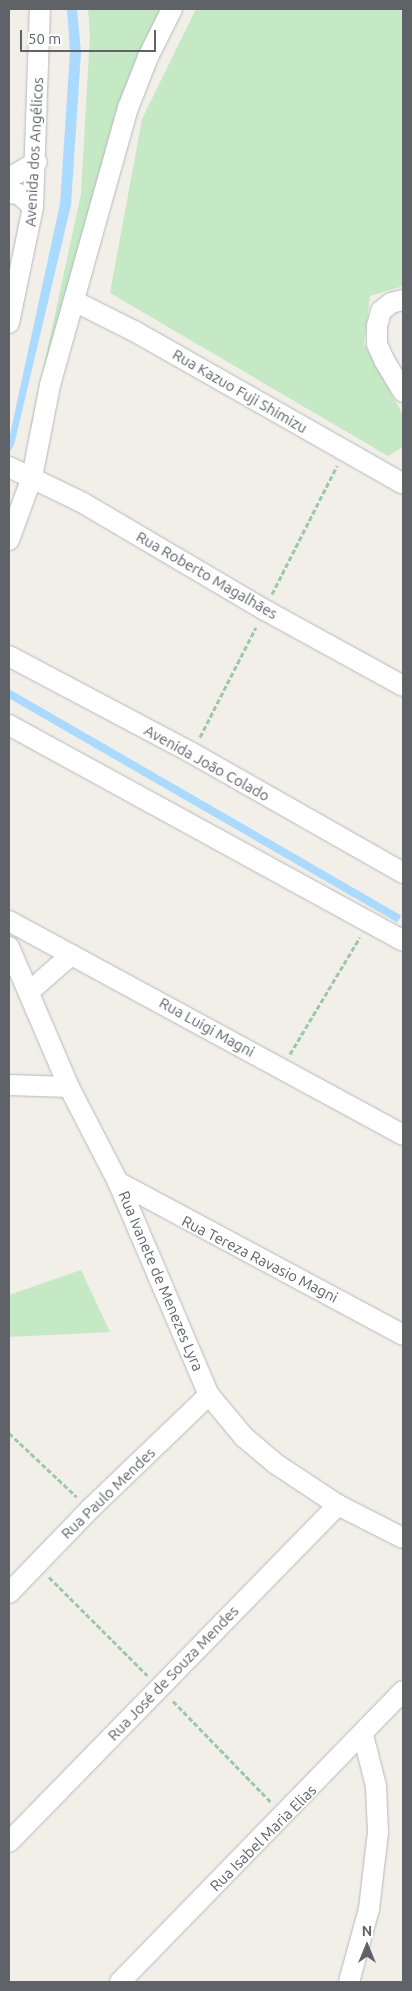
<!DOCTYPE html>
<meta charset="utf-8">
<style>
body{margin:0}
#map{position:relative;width:412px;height:1991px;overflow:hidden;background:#f1efe8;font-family:Ubuntu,sans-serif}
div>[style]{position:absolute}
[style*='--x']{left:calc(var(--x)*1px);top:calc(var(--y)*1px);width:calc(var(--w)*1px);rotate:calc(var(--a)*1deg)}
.green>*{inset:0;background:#c5e8c5}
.water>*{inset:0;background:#aadaff;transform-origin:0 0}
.path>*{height:3px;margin-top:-1.5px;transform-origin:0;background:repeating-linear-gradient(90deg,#9cc7a9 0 5px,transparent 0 7.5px)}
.roads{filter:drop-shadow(0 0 1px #b5b8bc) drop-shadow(0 0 1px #b5b8bc)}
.minor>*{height:20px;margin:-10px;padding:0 10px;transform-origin:10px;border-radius:10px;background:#fff}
span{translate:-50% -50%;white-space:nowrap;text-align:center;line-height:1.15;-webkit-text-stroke:4px #fff;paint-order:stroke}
.street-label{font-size:15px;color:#5f6368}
.frame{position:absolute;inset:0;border:10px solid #5f6368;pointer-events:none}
.north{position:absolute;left:342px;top:1921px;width:50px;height:50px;-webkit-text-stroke:4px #fff;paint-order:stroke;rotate:0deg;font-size:14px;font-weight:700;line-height:20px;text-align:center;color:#5f6368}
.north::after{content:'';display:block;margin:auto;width:18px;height:22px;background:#5f6368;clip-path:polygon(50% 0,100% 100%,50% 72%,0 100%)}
.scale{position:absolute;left:20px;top:30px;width:136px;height:22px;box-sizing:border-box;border:2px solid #5f6368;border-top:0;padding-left:6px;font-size:15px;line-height:18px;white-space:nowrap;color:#5f6368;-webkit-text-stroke:4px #fff;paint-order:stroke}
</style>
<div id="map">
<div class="green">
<div style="clip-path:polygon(88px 9px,165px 9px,30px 430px,81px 194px,90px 35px)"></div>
<div style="clip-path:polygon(196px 9px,403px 9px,403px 286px,370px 296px,364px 344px,403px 415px,403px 447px,388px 456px,110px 293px,142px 119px)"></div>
<div style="clip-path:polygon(81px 1270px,110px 1332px,9px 1337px,9px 1295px)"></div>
</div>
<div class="water">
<div style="clip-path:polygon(67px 9px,77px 9px,81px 52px,71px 205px,14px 445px,9px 453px,9px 439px,60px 204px,70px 52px)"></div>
<div style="left:9px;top:689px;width:453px;height:8px;rotate:30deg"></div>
</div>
<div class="path">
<div style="--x:272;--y:594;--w:144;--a:-63.1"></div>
<div style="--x:200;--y:737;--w:123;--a:-63"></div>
<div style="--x:290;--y:1054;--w:136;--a:-59.1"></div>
<div style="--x:9;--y:1433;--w:93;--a:43.3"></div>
<div style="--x:49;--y:1577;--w:139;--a:45"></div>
<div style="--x:173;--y:1701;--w:141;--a:45.9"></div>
</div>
<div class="roads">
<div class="minor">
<div style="--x:9;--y:178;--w:32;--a:-30"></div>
<div style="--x:9;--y:193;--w:10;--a:6"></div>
<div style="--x:19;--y:194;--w:19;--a:43"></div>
<div style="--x:403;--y:300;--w:12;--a:166"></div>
<div style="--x:391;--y:303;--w:13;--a:141"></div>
<div style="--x:381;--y:311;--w:16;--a:105"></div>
<div style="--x:377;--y:326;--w:18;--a:90"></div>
<div style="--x:377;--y:344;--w:17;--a:66"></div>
<div style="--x:384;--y:360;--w:37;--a:59"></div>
<div style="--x:74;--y:301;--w:67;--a:26.6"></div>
<div style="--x:134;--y:331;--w:309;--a:29.6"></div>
<div style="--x:9;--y:323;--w:118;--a:-78.3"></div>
<div style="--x:33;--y:207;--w:198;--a:-88"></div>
<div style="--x:9;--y:467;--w:82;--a:25.9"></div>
<div style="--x:83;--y:503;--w:211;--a:30.5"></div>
<div style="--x:265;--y:610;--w:158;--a:28.8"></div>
<div style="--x:9;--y:540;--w:67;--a:-69.9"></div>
<div style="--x:32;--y:477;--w:94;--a:-78.9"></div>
<div style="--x:50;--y:385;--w:288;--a:-74.3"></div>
<div style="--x:128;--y:108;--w:55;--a:-68.6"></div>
<div style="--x:148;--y:57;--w:54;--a:-63.4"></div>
<div style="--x:9;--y:656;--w:207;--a:27.9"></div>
<div style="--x:192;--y:753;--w:243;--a:29.6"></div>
<div style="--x:9;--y:725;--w:449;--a:28.7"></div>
<div style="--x:9;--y:921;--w:448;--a:28.5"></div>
<div style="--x:9;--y:947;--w:152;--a:66.8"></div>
<div style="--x:69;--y:1087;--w:107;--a:62.7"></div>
<div style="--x:118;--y:1182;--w:232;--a:66.9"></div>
<div style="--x:209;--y:1395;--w:55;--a:50.2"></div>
<div style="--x:244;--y:1437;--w:42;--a:40.2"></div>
<div style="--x:276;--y:1464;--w:74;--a:33.5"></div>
<div style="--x:338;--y:1505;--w:73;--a:26.9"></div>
<div style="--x:30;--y:991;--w:55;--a:-41.3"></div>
<div style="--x:9;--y:1085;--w:60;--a:1.9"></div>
<div style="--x:118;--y:1182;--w:323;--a:28.2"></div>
<div style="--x:9;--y:1593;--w:117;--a:-46"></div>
<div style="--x:90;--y:1509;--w:165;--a:-43.8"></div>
<div style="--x:9;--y:1842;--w:471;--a:-45.7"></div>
<div style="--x:120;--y:1982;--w:406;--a:-45.8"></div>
<div style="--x:349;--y:1982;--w:76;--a:-74.7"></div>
<div style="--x:369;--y:1909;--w:78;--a:-83.3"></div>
<div style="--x:378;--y:1832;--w:46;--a:-92.5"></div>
<div style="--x:376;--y:1786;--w:53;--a:-104.3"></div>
</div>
</div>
<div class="street-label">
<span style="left:34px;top:152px;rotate:-87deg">Avenida dos Angélicos</span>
<span style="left:240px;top:391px;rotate:30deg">Rua Kazuo Fuji Shimizu</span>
<span style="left:207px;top:575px;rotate:30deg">Rua Roberto Magalhães</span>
<span style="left:207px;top:763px;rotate:29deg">Avenida João Colado</span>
<span style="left:207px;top:1027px;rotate:29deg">Rua Luigi Magni</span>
<span style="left:260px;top:1259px;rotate:27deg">Rua Tereza Ravasio Magni</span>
<span style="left:161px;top:1281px;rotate:67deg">Rua Ivanete de Menezes Lyra</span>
<span style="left:108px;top:1493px;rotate:-44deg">Rua Paulo Mendes</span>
<span style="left:173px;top:1673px;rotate:-46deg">Rua José de Souza Mendes</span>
<span style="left:263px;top:1838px;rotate:-45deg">Rua Isabel Maria Elias</span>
</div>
<div class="frame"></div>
<div class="north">N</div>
<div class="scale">50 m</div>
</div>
